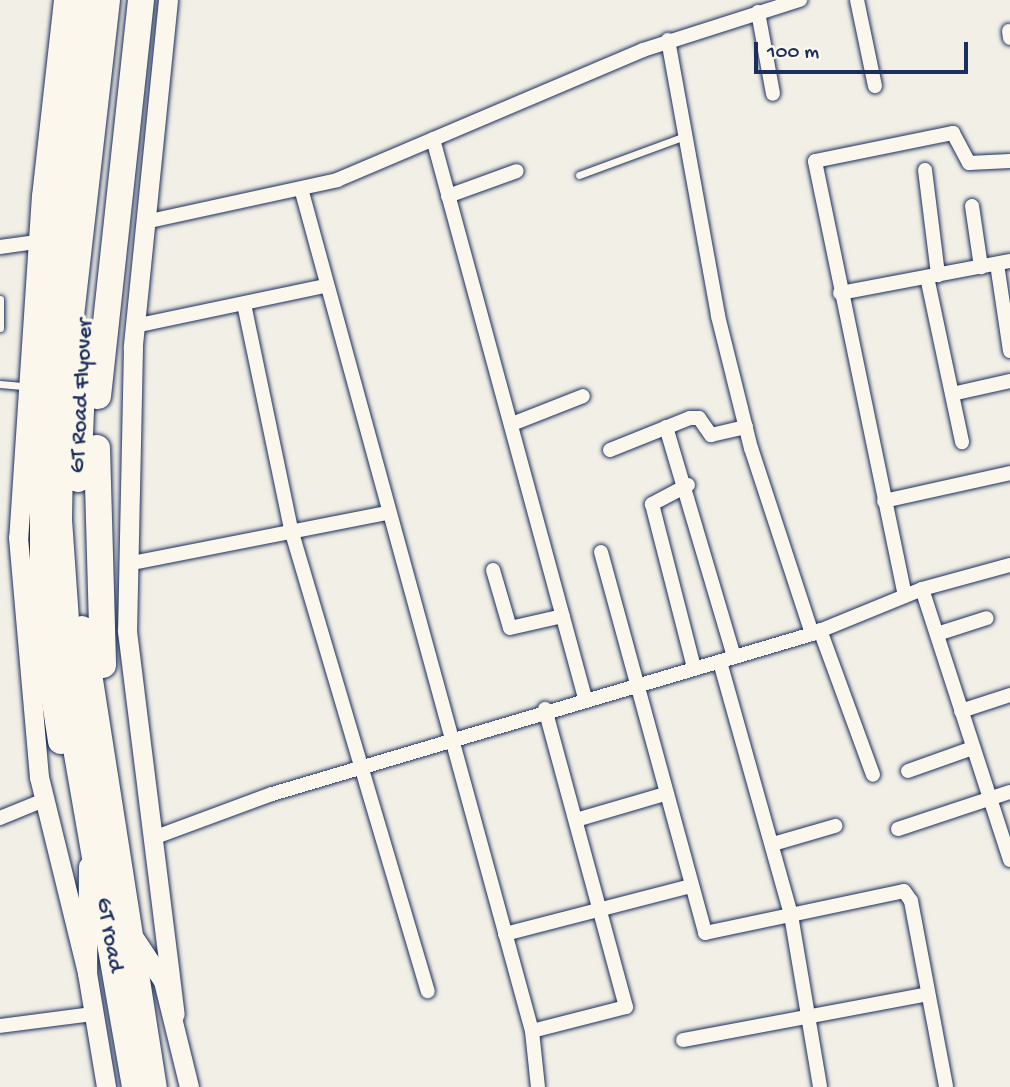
<!DOCTYPE html>
<style>
body{margin:0}
#map{position:relative;width:1010px;height:1087px;overflow:hidden;background:#f2efe6;font-family:"Gochi Hand",sans-serif}
div>[style]{position:absolute}
[style*='--x']{left:calc(var(--x)*1px);top:calc(var(--y)*1px);width:calc(var(--w)*1px);rotate:calc(var(--a)*1deg)}
.roads{filter:drop-shadow(0 0 2px #1b2f5e) drop-shadow(0 0 2px #1b2f5e)}
.lane>*{height:7px;margin:-3.5px;padding:0 3.5px;transform-origin:3.5px;border-radius:3.5px;background:#fbf7ec}
.street>*{height:14px;margin:-7px;padding:0 7px;transform-origin:7px;border-radius:7px;background:#fbf7ec}
.secondary>*{height:19px;margin:-9.5px;padding:0 9.5px;transform-origin:9.5px;border-radius:9.5px;background:#fbf7ec}
.highway>*{height:26px;margin:-13px;padding:0 13px;transform-origin:13px;border-radius:13px;background:#fbf7ec}
span{translate:-50% -50%;white-space:nowrap;text-align:center;line-height:1.15;-webkit-text-stroke:7px #fbf7ec;paint-order:stroke}
.street-label{font-size:23px;color:#1b2f5e}
.scale{position:absolute;left:754px;top:42px;width:214px;height:32px;box-sizing:border-box;border:4px solid #1b2f5e;border-top:0;padding-left:9px;font-size:21px;line-height:24px;white-space:nowrap;color:#1b2f5e;-webkit-text-stroke:5px #fbf7ec;paint-order:stroke}
</style>
<div id="map">
<div class="roads">
<div class="lane">
<div style="--x:579;--y:175;--w:113;--a:-20.2"></div>
<div style="--x:0;--y:299;--w:29;--a:90"></div>
<div style="--x:0;--y:384;--w:25;--a:5"></div>
</div>
<div class="street">
<div style="--x:857;--y:0;--w:88;--a:78.2"></div>
<div style="--x:758;--y:12;--w:83;--a:79.6"></div>
<div style="--x:1009;--y:31;--w:7;--a:82"></div>
<div style="--x:668;--y:40;--w:280;--a:79.7"></div>
<div style="--x:718;--y:316;--w:136;--a:76"></div>
<div style="--x:751;--y:448;--w:196;--a:71.8"></div>
<div style="--x:433;--y:139;--w:579;--a:74.79"></div>
<div style="--x:925;--y:170;--w:106;--a:82.9"></div>
<div style="--x:302;--y:192;--w:870;--a:74.67"></div>
<div style="--x:532;--y:1031;--w:56;--a:83.9"></div>
<div style="--x:448;--y:196;--w:73;--a:-19.9"></div>
<div style="--x:972;--y:206;--w:62;--a:81.6"></div>
<div style="--x:145;--y:222;--w:197;--a:-12.3"></div>
<div style="--x:337;--y:180;--w:332;--a:-23"></div>
<div style="--x:643;--y:50;--w:165;--a:-17.7"></div>
<div style="--x:0;--y:247;--w:37;--a:-8"></div>
<div style="--x:997;--y:264;--w:88;--a:81.5"></div>
<div style="--x:927;--y:277;--w:169;--a:78"></div>
<div style="--x:840;--y:293;--w:173;--a:-10.7"></div>
<div style="--x:244;--y:304;--w:234;--a:78.2"></div>
<div style="--x:292;--y:533;--w:478;--a:73.5"></div>
<div style="--x:135;--y:326;--w:193;--a:-11.9"></div>
<div style="--x:952;--y:394;--w:59;--a:-12.6"></div>
<div style="--x:512;--y:424;--w:76;--a:-21.5"></div>
<div style="--x:666;--y:427;--w:240;--a:73.5"></div>
<div style="--x:610;--y:450;--w:86;--a:-21.8"></div>
<div style="--x:690;--y:418;--w:9;--a:0"></div>
<div style="--x:699;--y:418;--w:21;--a:55"></div>
<div style="--x:711;--y:435;--w:36;--a:-13"></div>
<div style="--x:688;--y:485;--w:41;--a:152.2"></div>
<div style="--x:652;--y:504;--w:169;--a:75.6"></div>
<div style="--x:884;--y:501;--w:129;--a:-12.5"></div>
<div style="--x:601;--y:552;--w:395;--a:74.7"></div>
<div style="--x:705;--y:933;--w:203;--a:-11.9"></div>
<div style="--x:904;--y:891;--w:12;--a:55"></div>
<div style="--x:911;--y:901;--w:189;--a:79.3"></div>
<div style="--x:127;--y:564;--w:266;--a:-11.1"></div>
<div style="--x:493;--y:570;--w:60;--a:73.7"></div>
<div style="--x:510;--y:628;--w:54;--a:-12.8"></div>
<div style="--x:922;--y:589;--w:285;--a:72"></div>
<div style="--x:905;--y:596;--w:444;--a:-101.7"></div>
<div style="--x:815;--y:161;--w:141;--a:-11.5"></div>
<div style="--x:953;--y:133;--w:34;--a:62"></div>
<div style="--x:969;--y:163;--w:41;--a:-2.8"></div>
<div style="--x:820;--y:630;--w:154;--a:69.9"></div>
<div style="--x:937;--y:634;--w:52;--a:-17.7"></div>
<div style="--x:720;--y:662;--w:263;--a:74.3"></div>
<div style="--x:791;--y:915;--w:174;--a:80.4"></div>
<div style="--x:961;--y:711;--w:52;--a:-18.1"></div>
<div style="--x:908;--y:771;--w:69;--a:-19.5"></div>
<div style="--x:0;--y:818;--w:48;--a:-22.2"></div>
<div style="--x:576;--y:820;--w:93;--a:-16.3"></div>
<div style="--x:898;--y:829;--w:118;--a:-18.3"></div>
<div style="--x:153;--y:838;--w:127;--a:-20.3"></div>
<div style="--x:272;--y:794;--w:563;--a:-16.5"></div>
<div style="--x:812;--y:634;--w:119;--a:-22.2"></div>
<div style="--x:922;--y:589;--w:91;--a:-15.3"></div>
<div style="--x:773;--y:844;--w:65;--a:-16.2"></div>
<div style="--x:505;--y:934;--w:192;--a:-14.5"></div>
<div style="--x:0;--y:1026;--w:94;--a:-7.4"></div>
<div style="--x:532;--y:1031;--w:97;--a:-14.3"></div>
<div style="--x:626;--y:1007;--w:309;--a:-105.2"></div>
<div style="--x:683;--y:1040;--w:249;--a:-10.6"></div>
</div>
<div class="secondary">
<div style="--x:63;--y:0;--w:196;--a:96.4"></div>
<div style="--x:41;--y:195;--w:343;--a:93.8"></div>
<div style="--x:18;--y:537;--w:241;--a:85"></div>
<div style="--x:39;--y:777;--w:202;--a:76.2"></div>
<div style="--x:168;--y:0;--w:349;--a:95.8"></div>
<div style="--x:133;--y:347;--w:284;--a:91.2"></div>
<div style="--x:127;--y:631;--w:386;--a:82.9"></div>
<div style="--x:88;--y:866;--w:107;--a:90.5"></div>
<div style="--x:87;--y:973;--w:116;--a:80.5"></div>
<div style="--x:129;--y:930;--w:61;--a:56.3"></div>
<div style="--x:163;--y:981;--w:109;--a:76.2"></div>
</div>
<div class="highway">
<div style="--x:107;--y:0;--w:407;--a:96.5"></div>
<div style="--x:61;--y:404;--w:116;--a:91"></div>
<div style="--x:59;--y:520;--w:218;--a:86"></div>
<div style="--x:74;--y:737;--w:355;--a:80.1"></div>
<div style="--x:98;--y:396;--w:398;--a:-83.8"></div>
<div style="--x:97;--y:448;--w:217;--a:88.4"></div>
<div style="--x:78;--y:479;--w:116;--a:-87.5"></div>
<div style="--x:82;--y:629;--w:464;--a:81.1"></div>
<div style="--x:61;--y:741;--w:118;--a:-98.7"></div>
<div style="--x:43;--y:624;--w:260;--a:-90"></div>
<div style="--x:43;--y:364;--w:366;--a:-83.4"></div>
</div>
</div>
<div class="street-label">
<span style="left:83px;top:396px;rotate:-87deg">GT Road Flyover</span>
<span style="left:108px;top:935px;rotate:80deg">GT road</span>
</div>
<div class="scale">100 m</div>
</div>
